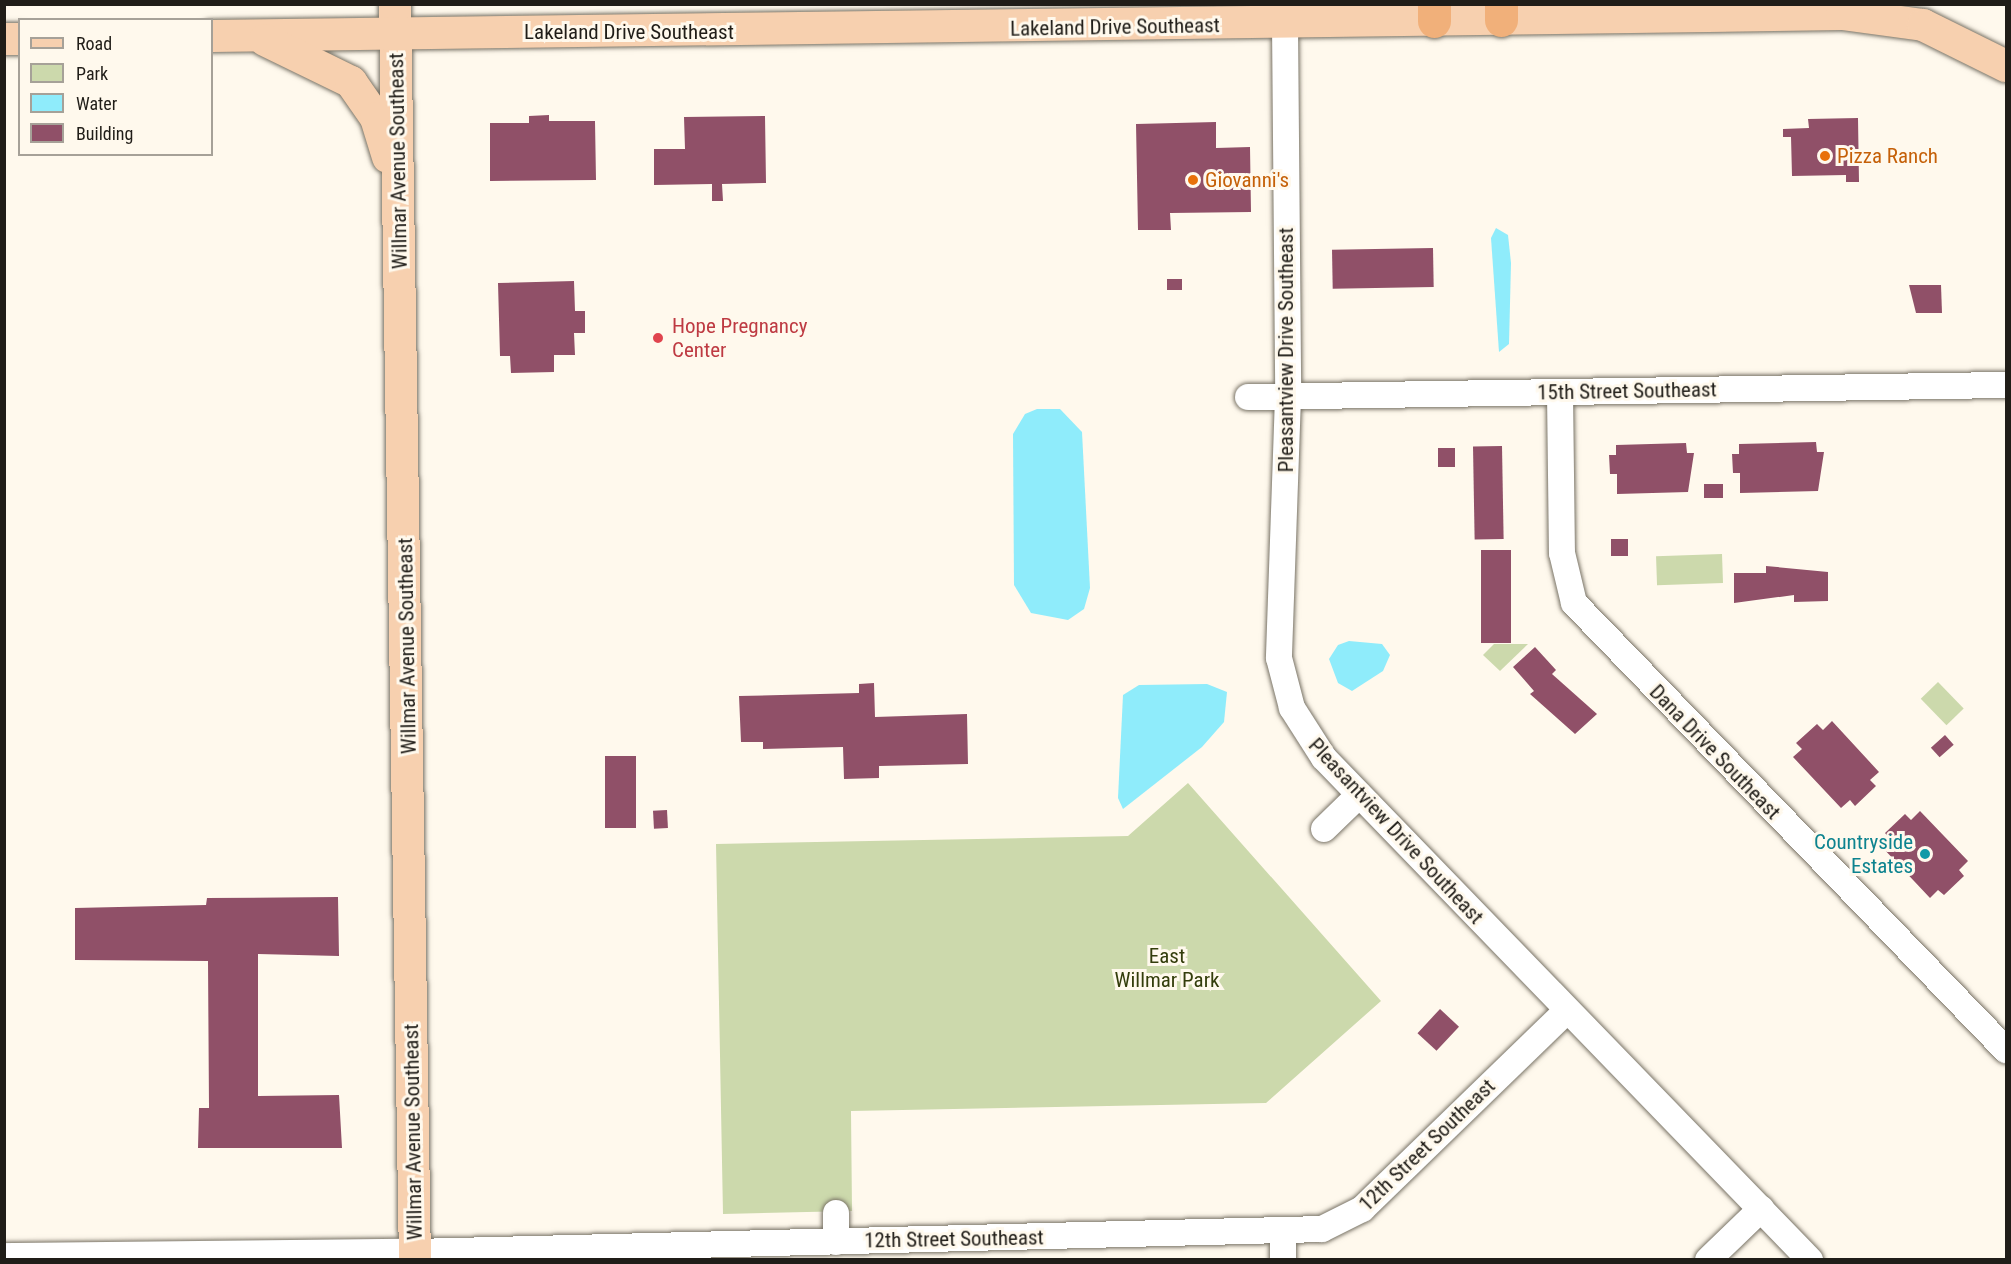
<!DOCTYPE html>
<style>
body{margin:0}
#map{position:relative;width:2011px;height:1264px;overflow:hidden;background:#fff9ed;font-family:"Roboto Condensed",sans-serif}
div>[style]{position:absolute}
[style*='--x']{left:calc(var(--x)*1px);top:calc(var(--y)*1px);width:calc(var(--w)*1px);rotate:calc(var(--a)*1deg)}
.green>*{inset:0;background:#ccd9ac;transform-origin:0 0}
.water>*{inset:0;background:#8fecfb}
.building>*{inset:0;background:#905068;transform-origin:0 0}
.roads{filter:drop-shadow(0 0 2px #797366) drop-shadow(0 0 2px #797366)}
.minor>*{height:26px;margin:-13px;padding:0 13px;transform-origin:13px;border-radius:13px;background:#fff}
.major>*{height:32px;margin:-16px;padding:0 16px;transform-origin:16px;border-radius:16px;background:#f7d0af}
.highway>*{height:33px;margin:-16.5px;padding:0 16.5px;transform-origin:16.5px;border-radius:16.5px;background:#f1b07a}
.dots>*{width:16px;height:16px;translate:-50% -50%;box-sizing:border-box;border:3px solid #fff9ed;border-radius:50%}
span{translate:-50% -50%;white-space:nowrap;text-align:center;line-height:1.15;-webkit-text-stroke:6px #fff9ed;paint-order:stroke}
.street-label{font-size:21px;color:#201d18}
.food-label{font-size:21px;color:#c56008}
.left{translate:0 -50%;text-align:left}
.health-label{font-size:21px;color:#be3a42}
.culture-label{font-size:21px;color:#0d838f}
.right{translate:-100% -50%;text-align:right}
.park-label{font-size:21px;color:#333d0b}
.frame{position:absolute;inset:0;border:6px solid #201d18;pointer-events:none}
.legend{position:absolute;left:18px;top:18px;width:195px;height:138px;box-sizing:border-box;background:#fff9ed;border:2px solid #a6a198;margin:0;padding:8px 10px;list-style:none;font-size:18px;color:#201d18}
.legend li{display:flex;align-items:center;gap:12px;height:30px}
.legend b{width:30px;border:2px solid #a6a198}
</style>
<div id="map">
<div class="green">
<div style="left:1722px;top:554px;width:29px;height:66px;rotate:88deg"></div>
<div style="clip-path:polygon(1494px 644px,1528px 644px,1500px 671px,1483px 655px)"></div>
<div style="left:1938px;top:682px;width:37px;height:24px;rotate:46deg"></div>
<div style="clip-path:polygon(1188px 783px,1381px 1001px,1266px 1103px,851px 1111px,852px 1211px,723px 1214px,716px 844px,1128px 836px)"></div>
</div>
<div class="water">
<div style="clip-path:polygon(1496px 228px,1508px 235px,1511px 263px,1509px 344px,1499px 352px,1491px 238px)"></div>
<div style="clip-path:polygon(1037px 409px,1060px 409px,1082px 432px,1090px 588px,1084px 609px,1068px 620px,1031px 613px,1014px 585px,1013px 434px,1025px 414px)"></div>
<div style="clip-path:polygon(1349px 641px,1382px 644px,1390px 655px,1383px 671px,1352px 691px,1338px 683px,1329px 659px,1338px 645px)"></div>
<div style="clip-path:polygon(1207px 684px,1227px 692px,1224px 722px,1202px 747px,1123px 809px,1118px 798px,1123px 695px,1139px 685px)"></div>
</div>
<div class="building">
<div style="clip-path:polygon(549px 115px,549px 121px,595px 121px,596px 180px,490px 181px,490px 123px,529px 123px,529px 116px)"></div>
<div style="clip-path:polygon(765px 116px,766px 183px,722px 184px,723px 201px,712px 201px,712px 184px,654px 185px,654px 149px,685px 149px,684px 117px)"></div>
<div style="clip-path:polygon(1858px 118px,1859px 182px,1846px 182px,1846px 175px,1792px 176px,1791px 137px,1783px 137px,1783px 129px,1809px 128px,1808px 119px)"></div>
<div style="clip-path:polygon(1216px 122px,1216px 148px,1250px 147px,1251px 212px,1170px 213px,1171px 230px,1138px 230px,1136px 124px)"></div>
<div style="left:1433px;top:248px;width:39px;height:101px;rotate:89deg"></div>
<div style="left:1167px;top:279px;width:15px;height:11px"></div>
<div style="clip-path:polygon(574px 281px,575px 311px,585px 311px,585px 333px,574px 333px,575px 355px,554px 355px,554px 372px,511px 373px,510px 356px,500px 356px,498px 283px)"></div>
<div style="clip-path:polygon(1909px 285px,1941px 285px,1942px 313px,1916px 313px)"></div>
<div style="clip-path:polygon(1816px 442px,1817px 452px,1824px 452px,1818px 491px,1740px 493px,1740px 473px,1733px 473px,1732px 454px,1739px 454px,1739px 444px)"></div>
<div style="clip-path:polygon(1686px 443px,1687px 453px,1694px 453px,1688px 492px,1617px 494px,1617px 474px,1610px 474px,1609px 455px,1616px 455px,1616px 445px)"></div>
<div style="left:1502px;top:446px;width:93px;height:29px;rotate:89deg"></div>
<div style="left:1438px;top:448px;width:17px;height:19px"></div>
<div style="left:1723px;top:484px;width:14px;height:19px;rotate:90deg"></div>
<div style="left:1611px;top:539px;width:17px;height:17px"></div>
<div style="left:1481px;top:550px;width:30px;height:93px"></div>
<div style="clip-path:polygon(1766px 566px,1828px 572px,1828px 601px,1794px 602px,1794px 595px,1734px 603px,1734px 573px,1766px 573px)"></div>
<div style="clip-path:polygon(1535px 647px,1556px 670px,1552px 674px,1597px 714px,1575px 734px,1530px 694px,1534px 691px,1513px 667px)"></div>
<div style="clip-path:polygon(874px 683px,875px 717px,967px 714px,968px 764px,879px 766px,879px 778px,844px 779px,843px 747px,763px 749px,763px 742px,741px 742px,739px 696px,859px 693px,859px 684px)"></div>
<div style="clip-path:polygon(1832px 721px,1879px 772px,1870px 780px,1876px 786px,1855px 806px,1850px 800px,1841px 808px,1793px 757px,1802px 749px,1796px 743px,1817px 724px,1823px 730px)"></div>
<div style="left:1945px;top:735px;width:13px;height:19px;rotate:48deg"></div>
<div style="left:605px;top:756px;width:31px;height:72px"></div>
<div style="left:667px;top:810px;width:18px;height:14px;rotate:87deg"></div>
<div style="clip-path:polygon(1920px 811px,1968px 861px,1959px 870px,1964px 876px,1944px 895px,1938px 890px,1930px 898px,1882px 847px,1890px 839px,1885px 833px,1905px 814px,1911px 820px)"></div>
<div style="clip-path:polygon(338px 897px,339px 956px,258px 954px,258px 1096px,339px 1095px,342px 1148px,198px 1148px,199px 1108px,209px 1108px,208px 961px,75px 960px,75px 908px,206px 905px,207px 898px)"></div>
<div style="left:1440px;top:1009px;width:26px;height:33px;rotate:43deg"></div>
</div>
<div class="roads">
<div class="minor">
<div style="--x:1285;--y:24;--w:373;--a:89.5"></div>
<div style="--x:1288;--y:397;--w:261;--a:92"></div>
<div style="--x:1279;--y:658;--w:52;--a:75.4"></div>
<div style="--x:1292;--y:708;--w:59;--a:57.4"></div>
<div style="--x:1324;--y:758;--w:699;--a:45.93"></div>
<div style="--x:1560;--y:393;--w:160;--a:89.3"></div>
<div style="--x:1562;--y:553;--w:51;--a:76.5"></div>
<div style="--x:1574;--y:603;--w:622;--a:45.98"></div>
<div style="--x:1248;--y:397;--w:758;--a:-0.91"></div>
<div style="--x:1324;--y:829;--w:49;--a:-44.2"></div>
<div style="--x:836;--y:1213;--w:29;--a:90"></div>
<div style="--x:1283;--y:1231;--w:29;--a:90"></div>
<div style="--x:4;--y:1256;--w:411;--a:-0.6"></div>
<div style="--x:415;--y:1252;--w:907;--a:-1.45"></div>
<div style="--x:1322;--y:1229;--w:45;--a:-26.6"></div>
<div style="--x:1362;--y:1209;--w:284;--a:-44.1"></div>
<div style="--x:1708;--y:1260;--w:74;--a:-43.9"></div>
</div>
<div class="major">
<div style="--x:395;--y:4;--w:1256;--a:89.09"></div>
<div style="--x:212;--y:36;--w:1630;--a:-0.77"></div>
<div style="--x:1842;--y:14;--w:82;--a:7.7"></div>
<div style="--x:1923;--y:25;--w:93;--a:26.3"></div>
<div style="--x:4;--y:39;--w:16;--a:0"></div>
<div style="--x:265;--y:40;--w:96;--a:26"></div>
<div style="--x:351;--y:82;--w:44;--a:55.2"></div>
<div style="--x:376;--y:118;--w:41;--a:72.9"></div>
</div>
<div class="highway">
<div style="--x:1434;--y:4;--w:17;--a:90"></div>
<div style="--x:1501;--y:4;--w:16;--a:90"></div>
</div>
</div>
<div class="dots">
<div style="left:1825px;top:156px;background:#e8710a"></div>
<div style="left:1193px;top:180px;background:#e8710a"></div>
<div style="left:658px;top:338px;background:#e0444e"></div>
<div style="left:1925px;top:854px;background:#0f9aa8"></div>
</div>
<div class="street-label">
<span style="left:1115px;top:27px;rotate:-1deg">Lakeland Drive Southeast</span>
<span style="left:629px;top:32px">Lakeland Drive Southeast</span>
<span style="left:398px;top:161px;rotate:-91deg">Willmar Avenue Southeast</span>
<span style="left:1286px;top:350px;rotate:-90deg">Pleasantview Drive Southeast</span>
<span style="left:1627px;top:391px;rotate:-1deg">15th Street Southeast</span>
<span style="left:407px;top:646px;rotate:-91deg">Willmar Avenue Southeast</span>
<span style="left:1715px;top:752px;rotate:46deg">Dana Drive Southeast</span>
<span style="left:1396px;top:831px;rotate:47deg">Pleasantview Drive Southeast</span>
<span style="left:413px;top:1132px;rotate:-91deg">Willmar Avenue Southeast</span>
<span style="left:1427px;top:1145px;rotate:-44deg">12th Street Southeast</span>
<span style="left:954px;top:1239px;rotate:-1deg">12th Street Southeast</span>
</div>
<div class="food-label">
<span class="left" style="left:1837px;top:156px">Pizza Ranch</span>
<span class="left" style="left:1205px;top:180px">Giovanni's</span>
</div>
<div class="health-label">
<span class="left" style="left:672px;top:338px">Hope Pregnancy<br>Center</span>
</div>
<div class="culture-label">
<span class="right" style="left:1913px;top:854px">Countryside<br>Estates</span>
</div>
<div class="park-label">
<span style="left:1167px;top:968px">East<br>Willmar Park</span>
</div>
<div class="frame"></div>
<ul class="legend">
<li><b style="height:8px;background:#f7d0af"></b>Road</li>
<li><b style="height:16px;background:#ccd9ac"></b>Park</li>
<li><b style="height:16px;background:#8fecfb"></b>Water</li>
<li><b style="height:16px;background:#905068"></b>Building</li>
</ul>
</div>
